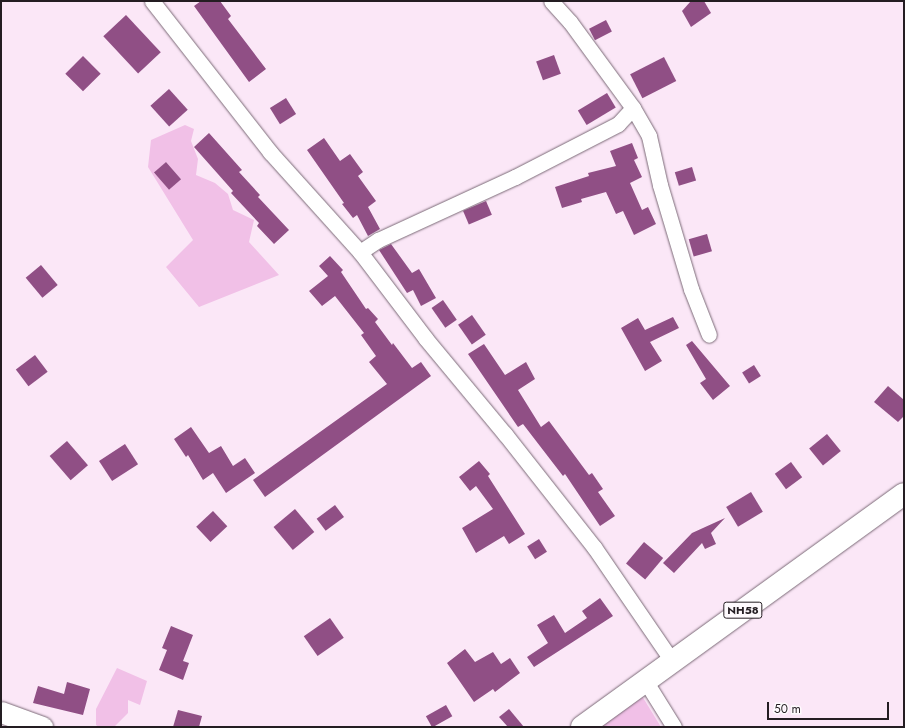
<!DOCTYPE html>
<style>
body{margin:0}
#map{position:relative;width:905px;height:728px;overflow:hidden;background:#fbe7f7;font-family:Jost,sans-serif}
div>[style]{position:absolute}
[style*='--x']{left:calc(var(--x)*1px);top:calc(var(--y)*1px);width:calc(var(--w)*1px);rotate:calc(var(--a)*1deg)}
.green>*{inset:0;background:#f1c0e7}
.building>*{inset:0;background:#904f85;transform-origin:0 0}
.roads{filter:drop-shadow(0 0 1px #7b6a77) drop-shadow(0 0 1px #7b6a77)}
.street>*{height:15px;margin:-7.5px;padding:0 7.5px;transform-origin:7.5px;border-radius:7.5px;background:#fff}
.secondary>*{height:21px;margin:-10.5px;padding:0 10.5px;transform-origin:10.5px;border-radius:10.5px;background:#fff}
.primary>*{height:22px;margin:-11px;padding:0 11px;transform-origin:11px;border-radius:11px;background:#fff}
span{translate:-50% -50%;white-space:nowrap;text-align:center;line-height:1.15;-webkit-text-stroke:4px #fefafd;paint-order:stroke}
.shield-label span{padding:1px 3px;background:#fefafd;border:1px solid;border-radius:3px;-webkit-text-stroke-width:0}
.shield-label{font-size:11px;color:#241d22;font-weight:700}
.frame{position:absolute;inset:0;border:2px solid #241d22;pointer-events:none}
.scale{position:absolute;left:767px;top:702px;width:122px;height:18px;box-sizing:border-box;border:2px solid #241d22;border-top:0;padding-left:5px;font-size:12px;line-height:14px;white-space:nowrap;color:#241d22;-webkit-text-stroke:3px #fefafd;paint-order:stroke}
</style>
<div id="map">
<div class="green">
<div style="clip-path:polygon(evenodd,185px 125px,194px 129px,191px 141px,198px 159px,196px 175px,215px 183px,228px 194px,233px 210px,254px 220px,249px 242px,279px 275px,199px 307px,166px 267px,193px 240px,148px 167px,151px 140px,185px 125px,166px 162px,181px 179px,169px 189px,154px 173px,166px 162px)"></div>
<div style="clip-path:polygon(117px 668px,147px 681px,140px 705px,128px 700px,128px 713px,114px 727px,99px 727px,96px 725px,96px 709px)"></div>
<div style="clip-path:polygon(642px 696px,661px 727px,597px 727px)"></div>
</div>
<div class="building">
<div style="clip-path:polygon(201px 1px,220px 1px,231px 16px,228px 19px,266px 69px,249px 82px,194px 6px)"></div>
<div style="clip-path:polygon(691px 1px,704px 1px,711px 13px,691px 27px,682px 11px)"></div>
<div style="left:126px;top:15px;width:51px;height:31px;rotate:47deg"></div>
<div style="left:606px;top:20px;width:13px;height:19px;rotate:63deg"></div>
<div style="left:554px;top:55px;width:20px;height:19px;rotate:70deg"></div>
<div style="left:83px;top:56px;width:25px;height:25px;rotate:45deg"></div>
<div style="left:664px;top:57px;width:27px;height:38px;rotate:63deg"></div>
<div style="left:169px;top:89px;width:28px;height:25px;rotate:48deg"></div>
<div style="left:607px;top:93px;width:17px;height:34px;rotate:59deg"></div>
<div style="left:286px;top:98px;width:19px;height:19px;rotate:58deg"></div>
<div style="clip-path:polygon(209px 133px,242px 170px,239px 172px,260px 195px,258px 197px,289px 230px,274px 244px,257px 226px,259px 223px,231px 193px,233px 191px,194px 147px)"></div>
<div style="clip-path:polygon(324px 138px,340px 161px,350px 154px,363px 172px,358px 176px,376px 201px,368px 207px,380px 229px,368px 236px,357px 215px,353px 218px,342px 204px,344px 203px,307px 150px)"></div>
<div style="clip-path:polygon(632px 143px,638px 158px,634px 160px,642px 177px,630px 183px,642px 210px,648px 207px,656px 224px,634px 235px,623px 211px,616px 214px,606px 192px,581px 199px,582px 202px,562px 208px,555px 187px,589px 176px,588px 173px,616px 166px,610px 151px)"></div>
<div style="left:166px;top:162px;width:23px;height:16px;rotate:49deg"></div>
<div style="left:692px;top:167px;width:14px;height:18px;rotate:73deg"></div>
<div style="left:486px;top:201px;width:15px;height:25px;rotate:67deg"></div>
<div style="left:707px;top:234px;width:18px;height:19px;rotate:74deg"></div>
<div style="clip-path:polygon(391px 244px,412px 273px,419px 269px,436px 298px,421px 306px,413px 290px,407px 293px,379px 250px)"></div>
<div style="clip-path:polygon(330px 256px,343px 270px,341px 272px,366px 309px,368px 308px,378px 319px,375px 322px,392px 345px,393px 343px,412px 368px,421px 362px,431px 376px,265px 497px,253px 480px,387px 384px,369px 362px,376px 356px,361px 335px,364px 333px,335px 296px,322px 306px,309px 291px,328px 276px,319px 266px)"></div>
<div style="left:41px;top:265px;width:26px;height:20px;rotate:50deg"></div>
<div style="left:443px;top:300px;width:24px;height:14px;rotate:55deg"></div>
<div style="left:472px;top:315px;width:24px;height:17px;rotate:55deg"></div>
<div style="clip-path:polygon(673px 317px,679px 328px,650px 342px,662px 361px,645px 371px,621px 328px,638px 318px,645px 330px)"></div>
<div style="clip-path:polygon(692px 341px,730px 386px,713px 400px,700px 383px,706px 379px,686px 345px)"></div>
<div style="clip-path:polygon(484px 344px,505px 375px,526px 362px,535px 379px,518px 390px,541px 427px,549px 421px,589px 475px,592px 473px,603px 489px,598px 492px,615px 516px,600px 526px,565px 474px,563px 476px,523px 424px,518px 427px,468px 354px)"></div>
<div style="left:35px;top:355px;width:21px;height:24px;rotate:53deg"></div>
<div style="left:754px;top:365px;width:13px;height:14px;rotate:58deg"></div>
<div style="clip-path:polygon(888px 386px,904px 400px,904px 416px,898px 422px,874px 402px)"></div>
<div style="clip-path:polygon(191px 427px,209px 453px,221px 446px,233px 466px,245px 458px,255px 473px,226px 493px,213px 473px,203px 480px,188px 455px,186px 457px,174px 439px)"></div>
<div style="left:827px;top:434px;width:22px;height:23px;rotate:51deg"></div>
<div style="left:67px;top:441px;width:32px;height:23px;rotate:49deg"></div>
<div style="left:125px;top:444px;width:24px;height:31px;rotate:57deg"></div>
<div style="clip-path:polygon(479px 461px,490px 474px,488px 476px,525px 534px,509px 544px,504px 536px,476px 553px,462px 528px,493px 509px,476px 486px,470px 491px,459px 477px)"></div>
<div style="left:791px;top:462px;width:19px;height:20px;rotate:54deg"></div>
<div style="left:751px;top:492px;width:23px;height:29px;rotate:59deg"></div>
<div style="left:335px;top:505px;width:15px;height:23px;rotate:53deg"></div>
<div style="left:295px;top:509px;width:30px;height:28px;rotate:50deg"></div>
<div style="left:213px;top:511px;width:21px;height:23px;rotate:47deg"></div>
<div style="clip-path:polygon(725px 518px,711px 533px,716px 544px,705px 549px,702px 543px,674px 573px,663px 563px,692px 533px)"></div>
<div style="left:539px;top:539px;width:15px;height:14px;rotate:58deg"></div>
<div style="left:644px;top:542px;width:25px;height:28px;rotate:40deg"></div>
<div style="clip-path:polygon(600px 598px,613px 616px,534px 667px,527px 657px,548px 643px,537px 625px,554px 615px,565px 633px,587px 618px,582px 611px)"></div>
<div style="left:330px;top:618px;width:24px;height:32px;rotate:55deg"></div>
<div style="clip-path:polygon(171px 626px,193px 635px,183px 661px,189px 663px,183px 680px,159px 670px,167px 650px,162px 648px)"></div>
<div style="clip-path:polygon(465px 649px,475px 662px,493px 652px,501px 664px,510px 658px,520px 673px,495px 692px,493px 689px,474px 702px,447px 663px)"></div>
<div style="clip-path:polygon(67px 682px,90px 689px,83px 715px,33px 703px,38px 686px,64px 694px)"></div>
<div style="left:446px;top:705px;width:13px;height:23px;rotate:61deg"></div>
<div style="clip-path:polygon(509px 709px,524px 727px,508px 727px,499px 717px)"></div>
<div style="clip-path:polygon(178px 710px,202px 716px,199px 727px,173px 727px)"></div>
</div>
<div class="roads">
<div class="street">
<div style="--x:152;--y:1;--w:192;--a:52"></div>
<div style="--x:270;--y:152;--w:135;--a:48"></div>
<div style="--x:360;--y:252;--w:109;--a:52.8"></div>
<div style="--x:426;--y:339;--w:124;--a:50.3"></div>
<div style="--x:505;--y:434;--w:144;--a:51.8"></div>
<div style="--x:594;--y:547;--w:138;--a:55.6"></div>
<div style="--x:633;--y:108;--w:32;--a:60"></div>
<div style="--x:649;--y:136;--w:50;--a:77.3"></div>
<div style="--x:660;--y:185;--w:109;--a:73.4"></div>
<div style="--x:691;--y:289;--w:49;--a:68.6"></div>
<div style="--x:360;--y:252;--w:22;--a:-34"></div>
<div style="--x:378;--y:240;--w:151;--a:-24.7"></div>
<div style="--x:515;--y:177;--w:116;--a:-27.2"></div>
<div style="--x:618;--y:124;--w:22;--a:-47"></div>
<div style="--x:633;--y:108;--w:107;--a:-126.2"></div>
<div style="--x:570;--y:22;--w:28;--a:-132"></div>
<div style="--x:646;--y:682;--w:53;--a:58.1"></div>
</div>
<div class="secondary">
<div style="--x:1;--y:712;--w:44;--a:20.1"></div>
</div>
<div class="primary">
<div style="--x:582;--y:727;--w:397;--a:-35.9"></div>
</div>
</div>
<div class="shield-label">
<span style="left:743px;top:610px">NH58</span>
</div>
<div class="frame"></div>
<div class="scale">50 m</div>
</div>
